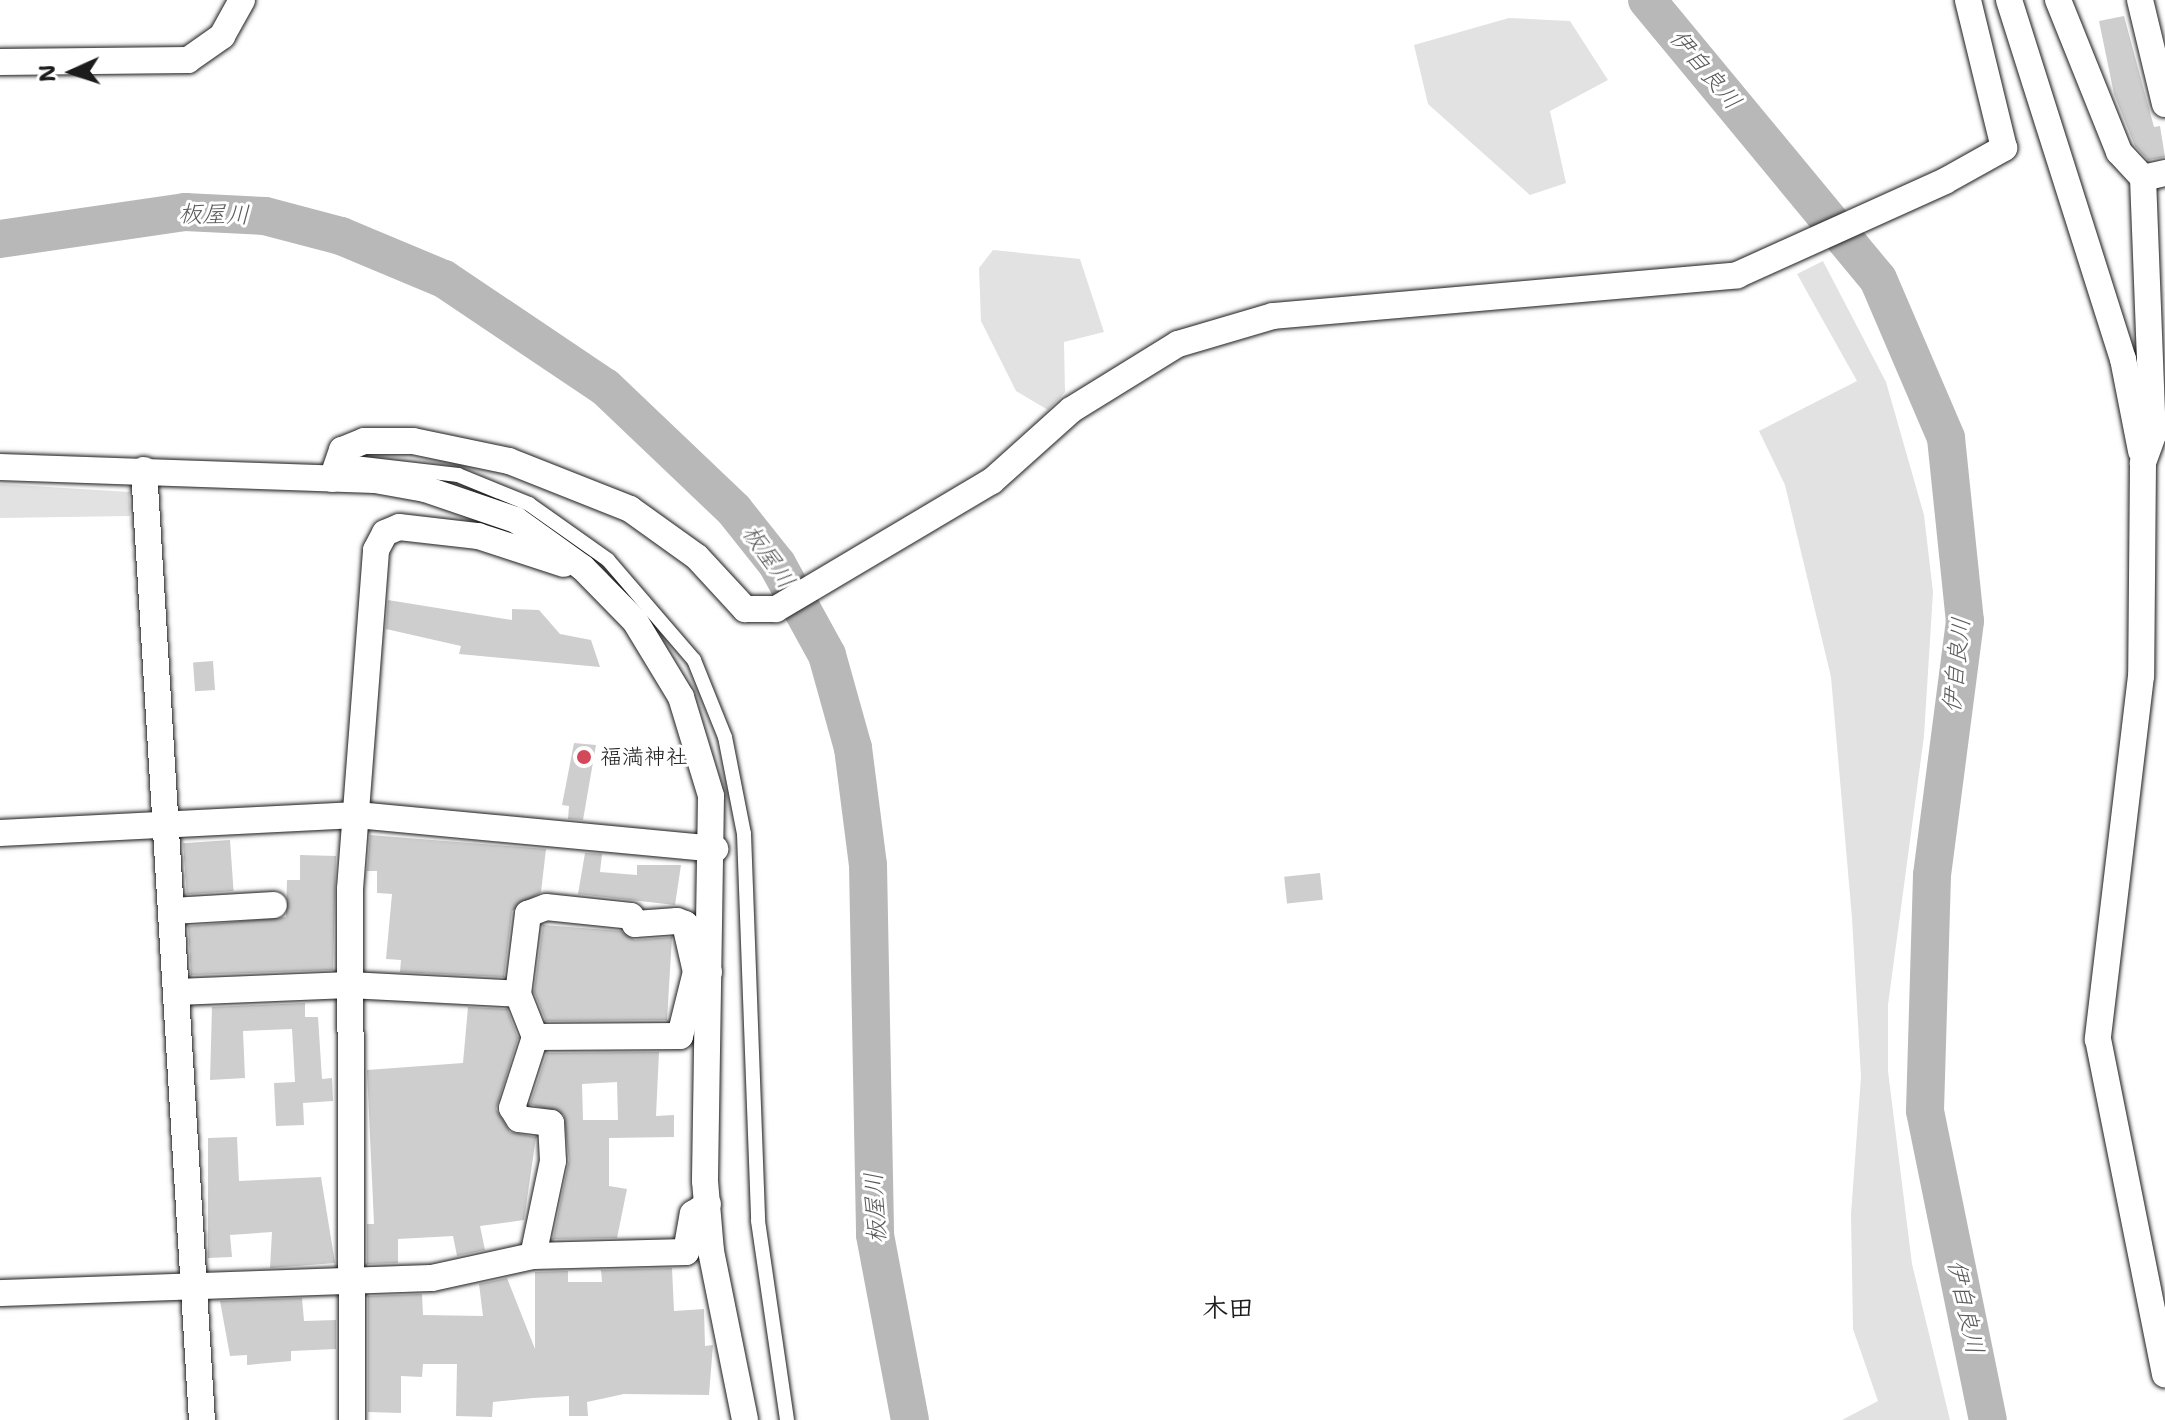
<!DOCTYPE html>
<meta charset="utf-8">
<style>
body{margin:0}
#map{position:relative;width:2165px;height:1420px;overflow:hidden;background:#fff;font-family:"Shantell Sans","Klee One",sans-serif}
div>[style]{position:absolute}
[style*='--x']{left:calc(var(--x)*1px);top:calc(var(--y)*1px);width:calc(var(--w)*1px);rotate:calc(var(--a)*1deg)}
.green>*{inset:0;background:#e2e2e2}
.river>*{height:38px;margin:-19px;padding:0 19px;transform-origin:19px;border-radius:19px;background:#b8b8b8}
.building>*{inset:0;background:#cecece;transform-origin:0 0}
.roads{filter:drop-shadow(0 0 2px #1c1c1c) drop-shadow(0 0 2px #1c1c1c)}
.lane>*{height:14px;margin:-7px;padding:0 7px;transform-origin:7px;border-radius:7px;background:#fff}
.street>*{height:26px;margin:-13px;padding:0 13px;transform-origin:13px;border-radius:13px;background:#fff}
.dots>*{width:22px;height:22px;translate:-50% -50%;box-sizing:border-box;border:4px solid #fff;border-radius:50%}
span{translate:-50% -50%;white-space:nowrap;text-align:center;line-height:1.15;-webkit-text-stroke:6px #fff;paint-order:stroke}
.poi-label{font-size:22px;color:#1c1c1c}
.left{translate:0 -50%;text-align:left}
.water-label{font-size:24px;color:#5a5a5a;font-style:italic}
.quarter-label{font-size:26px;color:#1c1c1c;font-weight:700}
.north{position:absolute;left:32px;top:32px;width:80px;height:80px;-webkit-text-stroke:6px #fff;paint-order:stroke;rotate:267deg;font-size:22px;font-weight:700;line-height:32px;text-align:center;color:#1c1c1c}
.north::after{content:'';display:block;margin:auto;width:28px;height:36px;background:#1c1c1c;clip-path:polygon(50% 0,100% 100%,50% 72%,0 100%)}
</style>
<div id="map">
<div class="green">
<div style="clip-path:polygon(1509px 18px,1570px 21px,1608px 80px,1550px 111px,1566px 183px,1530px 195px,1428px 104px,1414px 45px)"></div>
<div style="clip-path:polygon(993px 250px,1080px 259px,1104px 332px,1064px 342px,1065px 392px,1048px 410px,1016px 391px,981px 321px,979px 268px)"></div>
<div style="clip-path:polygon(1823px 261px,1886px 382px,1924px 515px,1933px 592px,1924px 736px,1888px 1005px,1888px 1071px,1912px 1264px,1950px 1420px,1842px 1420px,1878px 1401px,1853px 1329px,1851px 1214px,1861px 1077px,1852px 918px,1831px 677px,1785px 485px,1759px 431px,1857px 381px,1797px 274px)"></div>
<div style="clip-path:polygon(0 484px,129px 492px,130px 516px,0 518px)"></div>
</div>
<div class="river">
<div style="--x:1647;--y:0;--w:362;--a:50.4"></div>
<div style="--x:1878;--y:279;--w:173;--a:66.8"></div>
<div style="--x:1946;--y:438;--w:184;--a:84.1"></div>
<div style="--x:1965;--y:621;--w:256;--a:97.4"></div>
<div style="--x:1932;--y:875;--w:236;--a:91.7"></div>
<div style="--x:1925;--y:1111;--w:315;--a:78.5"></div>
<div style="--x:0;--y:239;--w:187;--a:-8.3"></div>
<div style="--x:185;--y:212;--w:80;--a:2.9"></div>
<div style="--x:265;--y:216;--w:79;--a:14.7"></div>
<div style="--x:341;--y:236;--w:112;--a:22.7"></div>
<div style="--x:444;--y:279;--w:194;--a:33.9"></div>
<div style="--x:605;--y:387;--w:178;--a:43.6"></div>
<div style="--x:734;--y:510;--w:69;--a:51.5"></div>
<div style="--x:777;--y:564;--w:104;--a:61.2"></div>
<div style="--x:827;--y:655;--w:97;--a:74.4"></div>
<div style="--x:853;--y:748;--w:118;--a:82.7"></div>
<div style="--x:868;--y:865;--w:370;--a:88.9"></div>
<div style="--x:875;--y:1235;--w:188;--a:79.3"></div>
</div>
<div class="building">
<div style="clip-path:polygon(2124px 16px,2154px 127px,2160px 126px,2165px 157px,2148px 160px,2135px 146px,2114px 94px,2099px 21px)"></div>
<div style="clip-path:polygon(388px 600px,512px 620px,512px 609px,539px 610px,560px 634px,591px 640px,600px 667px,459px 654px,461px 646px,386px 629px)"></div>
<div style="left:213px;top:661px;width:29px;height:20px;rotate:86deg"></div>
<div style="clip-path:polygon(574px 743px,596px 745px,583px 820px,568px 819px,569px 806px,562px 805px)"></div>
<div style="clip-path:polygon(370px 835px,546px 849px,541px 892px,512px 911px,504px 977px,400px 972px,401px 960px,386px 959px,392px 894px,377px 893px,377px 871px,367px 871px)"></div>
<div style="left:230px;top:840px;width:51px;height:47px;rotate:86deg"></div>
<div style="clip-path:polygon(585px 853px,602px 854px,600px 872px,637px 875px,637px 865px,681px 865px,675px 905px,578px 894px)"></div>
<div style="clip-path:polygon(300px 855px,336px 856px,333px 970px,191px 975px,188px 926px,286px 917px,287px 880px,300px 880px)"></div>
<div style="left:1320px;top:873px;width:27px;height:36px;rotate:84deg"></div>
<div style="clip-path:polygon(543px 925px,621px 931px,635px 940px,672px 937px,667px 1020px,546px 1021px,534px 992px)"></div>
<div style="clip-path:polygon(305px 1003px,305px 1017px,318px 1017px,322px 1079px,332px 1078px,333px 1101px,303px 1103px,304px 1125px,276px 1126px,274px 1083px,295px 1082px,292px 1029px,243px 1031px,245px 1078px,210px 1080px,212px 1007px)"></div>
<div style="clip-path:polygon(468px 1007px,507px 1009px,518px 1038px,496px 1109px,510px 1132px,536px 1137px,524px 1220px,480px 1226px,485px 1250px,457px 1256px,453px 1236px,398px 1239px,398px 1263px,367px 1264px,367px 1224px,374px 1224px,367px 1070px,463px 1063px)"></div>
<div style="clip-path:polygon(evenodd,659px 1052px,656px 1116px,674px 1115px,674px 1137px,609px 1138px,609px 1186px,627px 1189px,617px 1238px,553px 1239px,569px 1160px,564px 1115px,530px 1104px,547px 1053px,659px 1052px,617px 1082px,618px 1120px,583px 1120px,582px 1084px,617px 1082px)"></div>
<div style="clip-path:polygon(237px 1137px,239px 1181px,321px 1177px,335px 1263px,270px 1268px,272px 1232px,230px 1235px,232px 1257px,208px 1258px,208px 1138px)"></div>
<div style="clip-path:polygon(672px 1268px,674px 1311px,704px 1309px,705px 1346px,713px 1345px,709px 1395px,624px 1394px,587px 1402px,588px 1416px,569px 1416px,569px 1396px,533px 1398px,493px 1402px,492px 1417px,456px 1416px,457px 1364px,423px 1364px,422px 1377px,401px 1376px,401px 1413px,368px 1412px,368px 1296px,422px 1294px,423px 1315px,483px 1316px,479px 1284px,507px 1278px,535px 1349px,535px 1272px,568px 1271px,568px 1282px,602px 1282px,601px 1270px)"></div>
<div style="clip-path:polygon(302px 1298px,304px 1321px,336px 1320px,336px 1349px,291px 1351px,291px 1361px,247px 1365px,247px 1355px,230px 1356px,220px 1301px)"></div>
</div>
<div class="roads">
<div class="lane">
<div style="--x:337;--y:461;--w:122;--a:6.6"></div>
<div style="--x:458;--y:475;--w:77;--a:22.2"></div>
<div style="--x:529;--y:504;--w:97;--a:35.3"></div>
<div style="--x:608;--y:560;--w:132;--a:49.3"></div>
<div style="--x:694;--y:660;--w:83;--a:68.1"></div>
<div style="--x:725;--y:737;--w:99;--a:78.9"></div>
<div style="--x:744;--y:834;--w:387;--a:87.9"></div>
<div style="--x:758;--y:1221;--w:201;--a:81.7"></div>
</div>
<div class="street">
<div style="--x:2009;--y:0;--w:377;--a:72.4"></div>
<div style="--x:2123;--y:359;--w:94;--a:78.9"></div>
<div style="--x:2058;--y:0;--w:164;--a:68.1"></div>
<div style="--x:2119;--y:152;--w:35;--a:47"></div>
<div style="--x:2143;--y:178;--w:23;--a:-13"></div>
<div style="--x:2140;--y:0;--w:107;--a:76.5"></div>
<div style="--x:0;--y:62;--w:188;--a:-0.6"></div>
<div style="--x:188;--y:60;--w:42;--a:-35.2"></div>
<div style="--x:222;--y:36;--w:41;--a:-60.9"></div>
<div style="--x:2143;--y:178;--w:257;--a:87.8"></div>
<div style="--x:2153;--y:435;--w:30;--a:110"></div>
<div style="--x:2143;--y:463;--w:213;--a:90.5"></div>
<div style="--x:2141;--y:676;--w:366;--a:96.8"></div>
<div style="--x:2098;--y:1039;--w:342;--a:78.7"></div>
<div style="--x:0;--y:467;--w:375;--a:2"></div>
<div style="--x:375;--y:480;--w:51;--a:10.2"></div>
<div style="--x:425;--y:489;--w:96;--a:18.8"></div>
<div style="--x:516;--y:520;--w:82;--a:35.6"></div>
<div style="--x:583;--y:568;--w:74;--a:45.5"></div>
<div style="--x:635;--y:621;--w:89;--a:58.8"></div>
<div style="--x:681;--y:697;--w:103;--a:73.1"></div>
<div style="--x:711;--y:796;--w:385;--a:90.9"></div>
<div style="--x:705;--y:1181;--w:70;--a:85.1"></div>
<div style="--x:711;--y:1251;--w:172;--a:78.6"></div>
<div style="--x:144;--y:470;--w:952;--a:86.51"></div>
<div style="--x:332;--y:479;--w:31;--a:-71"></div>
<div style="--x:342;--y:450;--w:24;--a:-22"></div>
<div style="--x:364;--y:441;--w:49;--a:0"></div>
<div style="--x:413;--y:441;--w:98;--a:11.8"></div>
<div style="--x:509;--y:461;--w:130;--a:21.6"></div>
<div style="--x:630;--y:509;--w:82;--a:35.6"></div>
<div style="--x:697;--y:557;--w:71;--a:47.3"></div>
<div style="--x:745;--y:609;--w:31;--a:0"></div>
<div style="--x:776;--y:609;--w:251;--a:-30.7"></div>
<div style="--x:992;--y:481;--w:106;--a:-41.9"></div>
<div style="--x:1071;--y:410;--w:126;--a:-31.7"></div>
<div style="--x:1178;--y:344;--w:99;--a:-16.4"></div>
<div style="--x:1273;--y:316;--w:466;--a:-5"></div>
<div style="--x:1737;--y:275;--w:228;--a:-24.3"></div>
<div style="--x:1945;--y:181;--w:68;--a:-29.2"></div>
<div style="--x:2004;--y:148;--w:152;--a:-103.7"></div>
<div style="--x:0;--y:833;--w:357;--a:-2.9"></div>
<div style="--x:357;--y:815;--w:360;--a:5.4"></div>
<div style="--x:172;--y:911;--w:102;--a:-3.4"></div>
<div style="--x:177;--y:992;--w:172;--a:-2.3"></div>
<div style="--x:349;--y:985;--w:169;--a:3"></div>
<div style="--x:535;--y:1037;--w:145;--a:-0.4"></div>
<div style="--x:680;--y:1036;--w:66;--a:-76"></div>
<div style="--x:533;--y:1256;--w:97;--a:-78.1"></div>
<div style="--x:553;--y:1161;--w:38;--a:-93"></div>
<div style="--x:551;--y:1123;--w:32;--a:-173"></div>
<div style="--x:519;--y:1119;--w:13;--a:-122"></div>
<div style="--x:512;--y:1108;--w:75;--a:-72.1"></div>
<div style="--x:535;--y:1037;--w:46;--a:-111.6"></div>
<div style="--x:518;--y:994;--w:81;--a:-82.9"></div>
<div style="--x:528;--y:914;--w:19;--a:-21"></div>
<div style="--x:546;--y:907;--w:85;--a:6"></div>
<div style="--x:631;--y:916;--w:9;--a:63"></div>
<div style="--x:635;--y:924;--w:42;--a:-4.1"></div>
<div style="--x:677;--y:921;--w:9;--a:21"></div>
<div style="--x:685;--y:924;--w:49;--a:77.1"></div>
<div style="--x:696;--y:972;--w:13;--a:0"></div>
<div style="--x:0;--y:1293;--w:432;--a:-2"></div>
<div style="--x:432;--y:1278;--w:103;--a:-12.3"></div>
<div style="--x:533;--y:1256;--w:153;--a:-1.5"></div>
<div style="--x:686;--y:1252;--w:39;--a:-80"></div>
<div style="--x:693;--y:1214;--w:18;--a:-34"></div>
<div style="--x:352;--y:1420;--w:531;--a:-90.22"></div>
<div style="--x:350;--y:889;--w:340;--a:-85.6"></div>
<div style="--x:376;--y:550;--w:19;--a:-62"></div>
<div style="--x:385;--y:533;--w:15;--a:-23"></div>
<div style="--x:399;--y:527;--w:80;--a:6.5"></div>
<div style="--x:478;--y:536;--w:90;--a:18"></div>
</div>
</div>
<div class="dots">
<div style="left:584px;top:757px;background:#d1495b"></div>
</div>
<div class="poi-label">
<span class="left" style="left:600px;top:757px">福満神社</span>
</div>
<div class="water-label">
<span style="left:1705px;top:70px;rotate:50deg">伊自良川</span>
<span style="left:214px;top:215px;rotate:1deg">板屋川</span>
<span style="left:768px;top:557px;rotate:55deg">板屋川</span>
<span style="left:1957px;top:665px;rotate:-84deg">伊自良川</span>
<span style="left:876px;top:1208px;rotate:-93deg">板屋川</span>
<span style="left:1965px;top:1307px;rotate:78deg">伊自良川</span>
</div>
<div class="quarter-label">
<span style="left:1228px;top:1308px">木田</span>
</div>
<div class="north">N</div>
</div>
